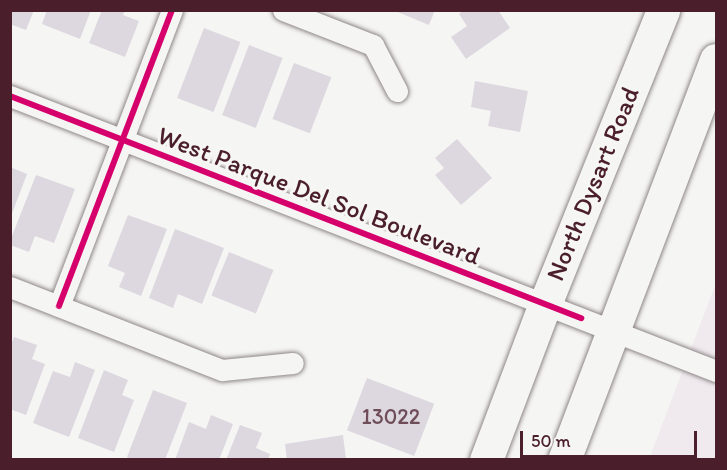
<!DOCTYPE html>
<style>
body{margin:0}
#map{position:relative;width:727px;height:470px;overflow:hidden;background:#f5f5f3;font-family:Itim,sans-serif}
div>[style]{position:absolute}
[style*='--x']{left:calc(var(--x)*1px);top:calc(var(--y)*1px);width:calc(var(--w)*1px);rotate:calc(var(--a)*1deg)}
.built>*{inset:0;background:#f0eaef}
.building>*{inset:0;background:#ddd8df;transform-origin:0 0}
.roads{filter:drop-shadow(0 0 2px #8f8788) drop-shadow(0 0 2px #8f8788)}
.minor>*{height:21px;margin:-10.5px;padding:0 10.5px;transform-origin:10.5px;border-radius:10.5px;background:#f5f5f3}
.primary>*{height:33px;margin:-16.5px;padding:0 16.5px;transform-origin:16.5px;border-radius:16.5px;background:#f5f5f3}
.cycleway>*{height:6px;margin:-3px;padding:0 3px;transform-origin:3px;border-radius:3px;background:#d6006c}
span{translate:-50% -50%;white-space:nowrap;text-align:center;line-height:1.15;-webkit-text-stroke:6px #f6f6f2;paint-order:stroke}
.number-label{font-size:22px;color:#6f4d58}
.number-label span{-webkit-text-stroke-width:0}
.street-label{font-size:26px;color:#4a1f2b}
.frame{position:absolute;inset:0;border:12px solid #4a1f2b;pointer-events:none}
.scale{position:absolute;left:520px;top:431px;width:177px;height:27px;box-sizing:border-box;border:3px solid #4a1f2b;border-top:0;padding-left:8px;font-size:18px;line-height:21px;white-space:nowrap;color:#4a1f2b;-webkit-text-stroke:4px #f6f6f2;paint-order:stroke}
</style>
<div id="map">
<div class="built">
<div style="clip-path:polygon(716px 283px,716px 459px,649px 459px)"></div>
</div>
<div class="building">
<div style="clip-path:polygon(10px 10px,34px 10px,26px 30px,10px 24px)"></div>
<div style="clip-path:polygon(47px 10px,91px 10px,80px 39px,42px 24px)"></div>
<div style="clip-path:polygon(102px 10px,125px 10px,123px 15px,139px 21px,125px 57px,89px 43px)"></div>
<div style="clip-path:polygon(393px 10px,435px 10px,429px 25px)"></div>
<div style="clip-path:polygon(464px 10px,498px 10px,510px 28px,466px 59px,451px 37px,467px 26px,459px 14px)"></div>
<div style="left:204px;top:28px;width:39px;height:75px;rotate:21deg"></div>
<div style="left:249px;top:45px;width:36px;height:75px;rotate:21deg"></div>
<div style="left:294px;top:63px;width:40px;height:60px;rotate:21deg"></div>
<div style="clip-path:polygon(475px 81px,528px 91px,520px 132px,488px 126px,491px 111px,471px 107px)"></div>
<div style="clip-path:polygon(457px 139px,492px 178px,461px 205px,435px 175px,444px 168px,435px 158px)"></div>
<div style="clip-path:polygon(10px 167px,27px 174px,11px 216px,10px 216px)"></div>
<div style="clip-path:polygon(36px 175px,75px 189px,54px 243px,35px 236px,29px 252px,10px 245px,10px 241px)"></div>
<div style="clip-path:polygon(128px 215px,167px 229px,141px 296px,119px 287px,125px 273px,108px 266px)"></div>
<div style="clip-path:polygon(175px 229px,224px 248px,202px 304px,178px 294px,173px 308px,149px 298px)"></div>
<div style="left:229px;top:252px;width:48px;height:47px;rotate:22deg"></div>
<div style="clip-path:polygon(14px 337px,37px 345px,32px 359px,45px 364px,26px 415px,10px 409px,10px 348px)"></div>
<div style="clip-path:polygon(75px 362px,95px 370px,69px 437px,33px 423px,53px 371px,70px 377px)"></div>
<div style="clip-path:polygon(104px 370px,128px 380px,122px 395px,134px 400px,114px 452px,78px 438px)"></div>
<div style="left:367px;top:378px;width:72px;height:56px;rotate:21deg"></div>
<div style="clip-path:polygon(153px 390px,187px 403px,165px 460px,133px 460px,127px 457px)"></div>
<div style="clip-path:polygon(211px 415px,233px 424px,219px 460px,175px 460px,189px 422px,206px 429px)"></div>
<div style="clip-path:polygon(240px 425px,262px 433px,256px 448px,270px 454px,268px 460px,226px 460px)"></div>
<div style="clip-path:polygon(343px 435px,346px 460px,287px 460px,285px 444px)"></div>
</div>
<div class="roads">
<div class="minor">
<div style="--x:283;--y:10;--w:97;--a:21.3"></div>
<div style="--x:373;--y:45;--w:52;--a:62.4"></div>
<div style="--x:10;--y:96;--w:758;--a:21.28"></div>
<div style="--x:10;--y:287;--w:228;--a:21.4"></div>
<div style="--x:222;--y:370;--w:71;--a:-5.6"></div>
<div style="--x:59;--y:306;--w:317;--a:-69.1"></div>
</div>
<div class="primary">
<div style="--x:486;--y:460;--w:167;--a:-69.3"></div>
<div style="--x:545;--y:304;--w:317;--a:-68.1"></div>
<div style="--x:564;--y:460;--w:428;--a:-69.2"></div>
</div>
</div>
<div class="cycleway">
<div style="--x:10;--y:96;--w:613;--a:21.25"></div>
<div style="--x:59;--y:306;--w:317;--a:-69.1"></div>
</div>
<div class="number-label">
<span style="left:391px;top:417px">13022</span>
</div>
<div class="street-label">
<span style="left:593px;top:184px;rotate:-68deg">North Dysart Road</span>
<span style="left:319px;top:196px;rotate:21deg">West Parque Del Sol Boulevard</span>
</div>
<div class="frame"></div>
<div class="scale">50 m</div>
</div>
